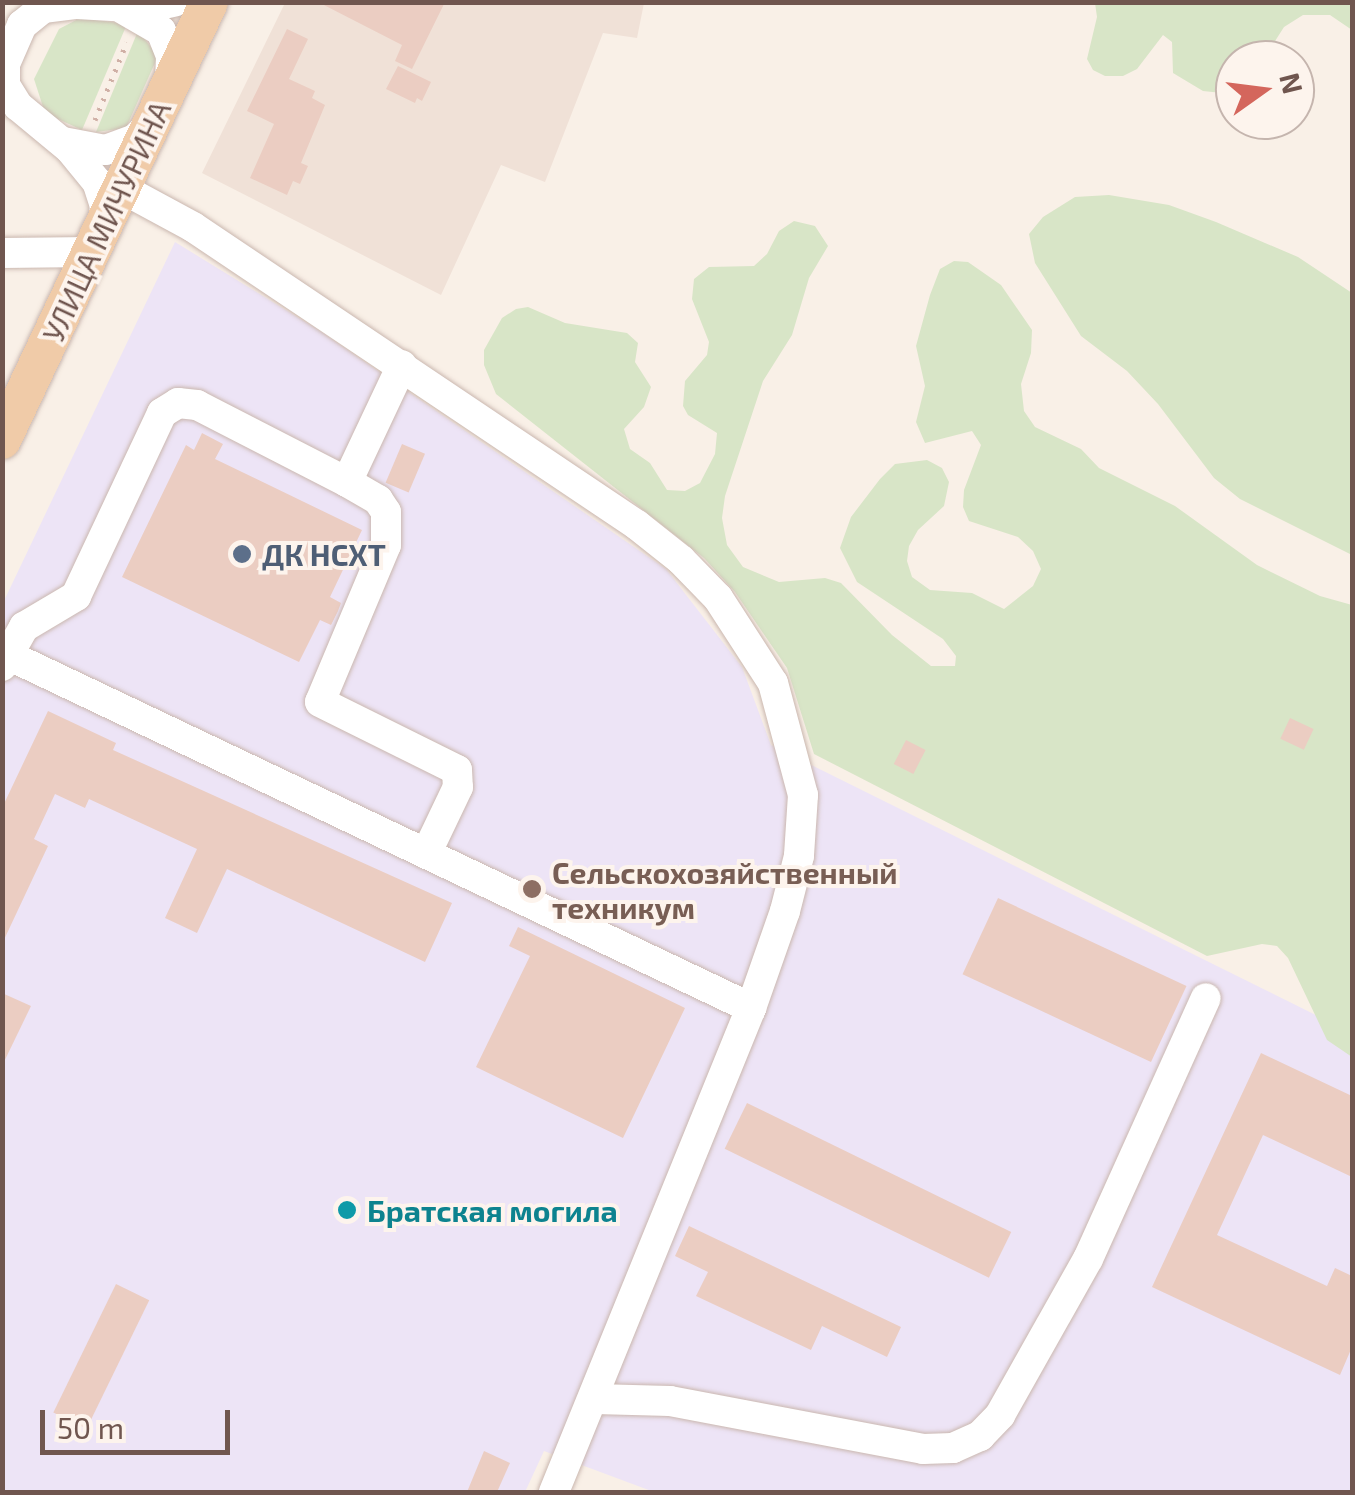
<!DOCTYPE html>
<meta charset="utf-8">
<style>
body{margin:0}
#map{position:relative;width:1355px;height:1495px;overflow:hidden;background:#f9f0e7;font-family:"Exo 2",sans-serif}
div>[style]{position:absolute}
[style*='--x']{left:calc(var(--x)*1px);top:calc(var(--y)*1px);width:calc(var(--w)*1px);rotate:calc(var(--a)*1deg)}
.residential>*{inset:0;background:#f0e1d7}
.education>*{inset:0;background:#ede4f6}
.green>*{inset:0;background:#d8e5c7}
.building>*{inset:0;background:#ebcdc2;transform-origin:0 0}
.path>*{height:5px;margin-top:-2.5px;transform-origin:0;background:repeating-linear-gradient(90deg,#d0b0a6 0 2.5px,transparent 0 10.5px)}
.roads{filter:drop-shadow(0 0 2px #cab7af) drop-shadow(0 0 2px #cab7af)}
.minor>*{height:30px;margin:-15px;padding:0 15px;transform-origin:15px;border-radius:15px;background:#fff}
.major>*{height:38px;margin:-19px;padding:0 19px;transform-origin:19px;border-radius:19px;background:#f0cba8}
.dots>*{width:28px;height:28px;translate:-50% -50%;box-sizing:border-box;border:5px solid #fdf4ed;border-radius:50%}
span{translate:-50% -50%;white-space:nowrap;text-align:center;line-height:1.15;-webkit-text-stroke:8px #fdf4ed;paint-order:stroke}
.street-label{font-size:30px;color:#70564f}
.service-label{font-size:30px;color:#4e5e75;font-weight:700}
.left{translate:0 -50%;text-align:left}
.education-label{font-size:30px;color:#785e54;font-weight:700}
.culture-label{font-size:30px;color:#0d838f;font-weight:700}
.frame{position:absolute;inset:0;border:5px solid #70564f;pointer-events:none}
.north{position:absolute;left:1215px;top:40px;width:100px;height:100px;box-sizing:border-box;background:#fdf4ed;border:2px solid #c5b5ae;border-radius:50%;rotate:76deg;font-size:28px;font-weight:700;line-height:40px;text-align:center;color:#70564f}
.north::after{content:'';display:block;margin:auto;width:35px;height:45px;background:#d4665c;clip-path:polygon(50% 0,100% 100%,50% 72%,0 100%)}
.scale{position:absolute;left:40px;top:1410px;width:190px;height:45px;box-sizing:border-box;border:5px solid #70564f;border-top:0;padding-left:12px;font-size:30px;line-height:35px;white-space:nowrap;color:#70564f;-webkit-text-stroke:8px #fdf4ed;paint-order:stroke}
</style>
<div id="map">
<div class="residential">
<div style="clip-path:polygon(285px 3px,644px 3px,637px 38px,603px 33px,545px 182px,501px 165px,441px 295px,202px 173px)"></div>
</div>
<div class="education">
<div style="clip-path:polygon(175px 242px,320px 331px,666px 569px,742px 667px,771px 745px,1352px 1033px,1352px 1492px,654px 1492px,544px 1451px,525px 1492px,3px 1492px,2px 605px)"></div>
</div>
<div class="green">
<div style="clip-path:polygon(1095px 3px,1352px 3px,1352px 30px,1330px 15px,1303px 15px,1284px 27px,1263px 60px,1235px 60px,1235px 89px,1222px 93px,1203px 91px,1173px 73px,1172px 42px,1163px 35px,1137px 69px,1123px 76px,1105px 76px,1093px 70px,1087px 59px,1097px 17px)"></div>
<div style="clip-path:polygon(80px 18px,127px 24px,82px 130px,45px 113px,34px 79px,59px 29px)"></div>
<div style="clip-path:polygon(138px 31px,158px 56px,126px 128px,96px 132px)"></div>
<div style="clip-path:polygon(1109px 195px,1169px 205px,1216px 222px,1298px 257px,1352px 293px,1352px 555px,1240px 499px,1214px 478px,1158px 404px,1127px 371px,1081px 336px,1035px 263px,1029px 234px,1043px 217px,1075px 197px)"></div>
<div style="clip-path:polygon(794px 221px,815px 226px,828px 246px,809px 278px,792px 335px,763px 381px,725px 496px,722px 518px,727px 545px,743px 567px,779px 582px,825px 578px,841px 583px,892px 635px,931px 666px,955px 666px,956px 656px,943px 639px,857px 582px,840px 548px,851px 517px,880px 479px,895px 464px,927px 460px,942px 468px,949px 482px,944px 506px,918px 530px,909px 546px,907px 561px,912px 577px,930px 590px,972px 593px,1004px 609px,1033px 586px,1041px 569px,1033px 551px,1018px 537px,969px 521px,963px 507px,964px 490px,981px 445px,972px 431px,925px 443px,916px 422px,925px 386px,916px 346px,930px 295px,940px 269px,954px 261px,968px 262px,1001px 285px,1032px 330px,1031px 353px,1021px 384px,1024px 411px,1035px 427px,1081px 449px,1099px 468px,1175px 506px,1257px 565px,1320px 596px,1352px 605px,1352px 1057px,1327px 1040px,1288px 958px,1277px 946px,1262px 944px,1207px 956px,814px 754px,787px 668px,735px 592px,704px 558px,496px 394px,484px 365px,484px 350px,502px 318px,516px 309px,528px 307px,565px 323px,627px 333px,638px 343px,635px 362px,651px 387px,644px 407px,624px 429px,630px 449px,650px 463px,667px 490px,685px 491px,700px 483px,715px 454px,717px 433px,688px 415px,683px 406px,685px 381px,707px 355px,709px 342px,692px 299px,694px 279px,709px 267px,754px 266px,767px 254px,779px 231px)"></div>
</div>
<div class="building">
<div style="clip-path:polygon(318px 2px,445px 2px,412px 69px,395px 61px,402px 45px)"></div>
<div style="clip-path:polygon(287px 29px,308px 39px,289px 79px,315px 91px,312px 98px,325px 105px,301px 163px,308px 166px,300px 184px,293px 181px,287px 195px,250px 178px,274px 124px,247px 111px)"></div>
<div style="clip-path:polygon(398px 66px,431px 82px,422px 101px,417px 98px,415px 103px,386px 89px)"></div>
<div style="clip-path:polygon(202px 433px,223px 444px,215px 459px,362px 530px,330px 597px,341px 603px,338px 611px,331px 625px,320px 620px,299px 662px,122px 577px,186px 445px,194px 450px)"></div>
<div style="left:402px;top:444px;width:25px;height:42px;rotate:23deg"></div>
<div style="clip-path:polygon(48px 711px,116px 743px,113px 750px,452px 903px,425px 962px,227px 869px,197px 933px,165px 918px,197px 849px,89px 799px,85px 808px,55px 794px,34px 839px,48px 846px,2px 944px,2px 808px)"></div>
<div style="left:1290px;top:718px;width:26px;height:23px;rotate:25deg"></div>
<div style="left:906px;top:740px;width:22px;height:27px;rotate:27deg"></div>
<div style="left:998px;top:898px;width:208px;height:84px;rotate:25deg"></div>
<div style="clip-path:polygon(518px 927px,685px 1008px,623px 1138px,476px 1067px,530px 956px,509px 946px)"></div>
<div style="clip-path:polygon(2px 993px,31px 1006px,2px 1066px)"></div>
<div style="clip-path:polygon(1261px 1053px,1352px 1096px,1352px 1177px,1263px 1135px,1217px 1235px,1327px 1286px,1335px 1268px,1352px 1276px,1352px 1347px,1340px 1375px,1152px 1287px)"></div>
<div style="left:747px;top:1103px;width:294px;height:51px;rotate:26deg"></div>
<div style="clip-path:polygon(689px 1226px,901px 1327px,887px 1357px,822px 1326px,811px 1350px,696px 1296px,708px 1272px,675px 1256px)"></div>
<div style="left:116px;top:1284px;width:37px;height:143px;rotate:26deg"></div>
<div style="clip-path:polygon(484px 1451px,510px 1463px,497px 1492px,467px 1492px)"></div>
</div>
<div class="path">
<div style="--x:95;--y:120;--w:84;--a:-67.7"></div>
</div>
<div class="roads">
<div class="minor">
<div style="--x:123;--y:9;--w:44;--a:30.1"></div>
<div style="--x:161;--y:31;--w:27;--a:68"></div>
<div style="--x:171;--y:56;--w:27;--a:92"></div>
<div style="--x:63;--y:142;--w:43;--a:10.8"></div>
<div style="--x:105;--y:150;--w:32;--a:-20"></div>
<div style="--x:135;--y:139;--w:21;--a:-45"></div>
<div style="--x:121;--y:188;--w:82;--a:28.4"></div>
<div style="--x:193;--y:227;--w:535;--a:33.87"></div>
<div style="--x:637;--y:525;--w:56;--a:38.5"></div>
<div style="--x:681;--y:560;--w:53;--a:45.8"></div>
<div style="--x:718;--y:598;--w:101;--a:57.1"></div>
<div style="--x:773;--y:683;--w:116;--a:75"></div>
<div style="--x:803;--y:795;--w:61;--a:93.8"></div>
<div style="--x:799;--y:856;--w:57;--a:104.3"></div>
<div style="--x:785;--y:911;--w:103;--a:109.3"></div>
<div style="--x:751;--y:1008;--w:523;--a:112.15"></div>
<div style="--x:103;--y:228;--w:22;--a:-85"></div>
<div style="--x:105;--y:206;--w:25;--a:-108"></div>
<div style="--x:97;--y:182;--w:43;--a:-129.3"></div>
<div style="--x:70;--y:149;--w:67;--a:-140.4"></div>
<div style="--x:18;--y:106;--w:25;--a:-122"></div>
<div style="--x:5;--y:85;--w:21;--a:-90"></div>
<div style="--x:5;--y:64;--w:43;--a:-66.4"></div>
<div style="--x:22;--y:25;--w:27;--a:-39"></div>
<div style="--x:43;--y:8;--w:34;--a:-7"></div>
<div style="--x:77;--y:4;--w:70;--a:3.3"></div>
<div style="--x:147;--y:8;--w:28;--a:-13"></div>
<div style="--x:2;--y:253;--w:89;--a:-0.6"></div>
<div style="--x:347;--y:482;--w:129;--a:-64.8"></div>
<div style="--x:8;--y:655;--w:823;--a:25.41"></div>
<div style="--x:2;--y:666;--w:45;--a:-60.6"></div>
<div style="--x:24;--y:627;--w:61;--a:-30.8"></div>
<div style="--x:76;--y:596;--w:202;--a:-64.8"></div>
<div style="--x:162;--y:413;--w:19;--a:-32"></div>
<div style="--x:178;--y:403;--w:19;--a:6"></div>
<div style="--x:197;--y:405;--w:169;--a:27.2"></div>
<div style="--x:347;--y:482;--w:36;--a:30"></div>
<div style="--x:378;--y:500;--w:14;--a:56"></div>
<div style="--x:386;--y:512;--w:33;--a:90"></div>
<div style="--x:386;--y:545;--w:170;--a:112.8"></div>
<div style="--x:320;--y:702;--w:153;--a:26.4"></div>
<div style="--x:457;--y:770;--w:17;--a:87"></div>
<div style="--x:458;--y:787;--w:74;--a:115.5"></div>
<div style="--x:595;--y:1399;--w:75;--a:1.5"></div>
<div style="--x:670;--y:1401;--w:258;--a:10.7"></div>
<div style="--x:923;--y:1449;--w:30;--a:-2"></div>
<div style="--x:953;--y:1448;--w:30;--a:-24"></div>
<div style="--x:980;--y:1436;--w:29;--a:-46"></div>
<div style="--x:1000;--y:1415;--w:179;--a:-60.6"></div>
<div style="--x:1088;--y:1259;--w:286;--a:-65.7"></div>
</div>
<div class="major">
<div style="--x:2;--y:440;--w:484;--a:-64.7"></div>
</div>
</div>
<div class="dots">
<div style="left:242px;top:554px;background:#5c6f8a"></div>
<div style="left:532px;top:889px;background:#8d6e63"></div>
<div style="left:347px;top:1210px;background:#0f9aa8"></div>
</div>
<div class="street-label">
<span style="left:106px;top:221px;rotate:-65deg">УЛИЦА МИЧУРИНА</span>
</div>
<div class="service-label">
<span class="left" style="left:262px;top:554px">ДК НСХТ</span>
</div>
<div class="education-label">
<span class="left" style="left:552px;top:889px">Сельскохозяйственный<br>техникум</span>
</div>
<div class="culture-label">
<span class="left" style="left:367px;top:1210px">Братская могила</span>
</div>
<div class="frame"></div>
<div class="north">N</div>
<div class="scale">50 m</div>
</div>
